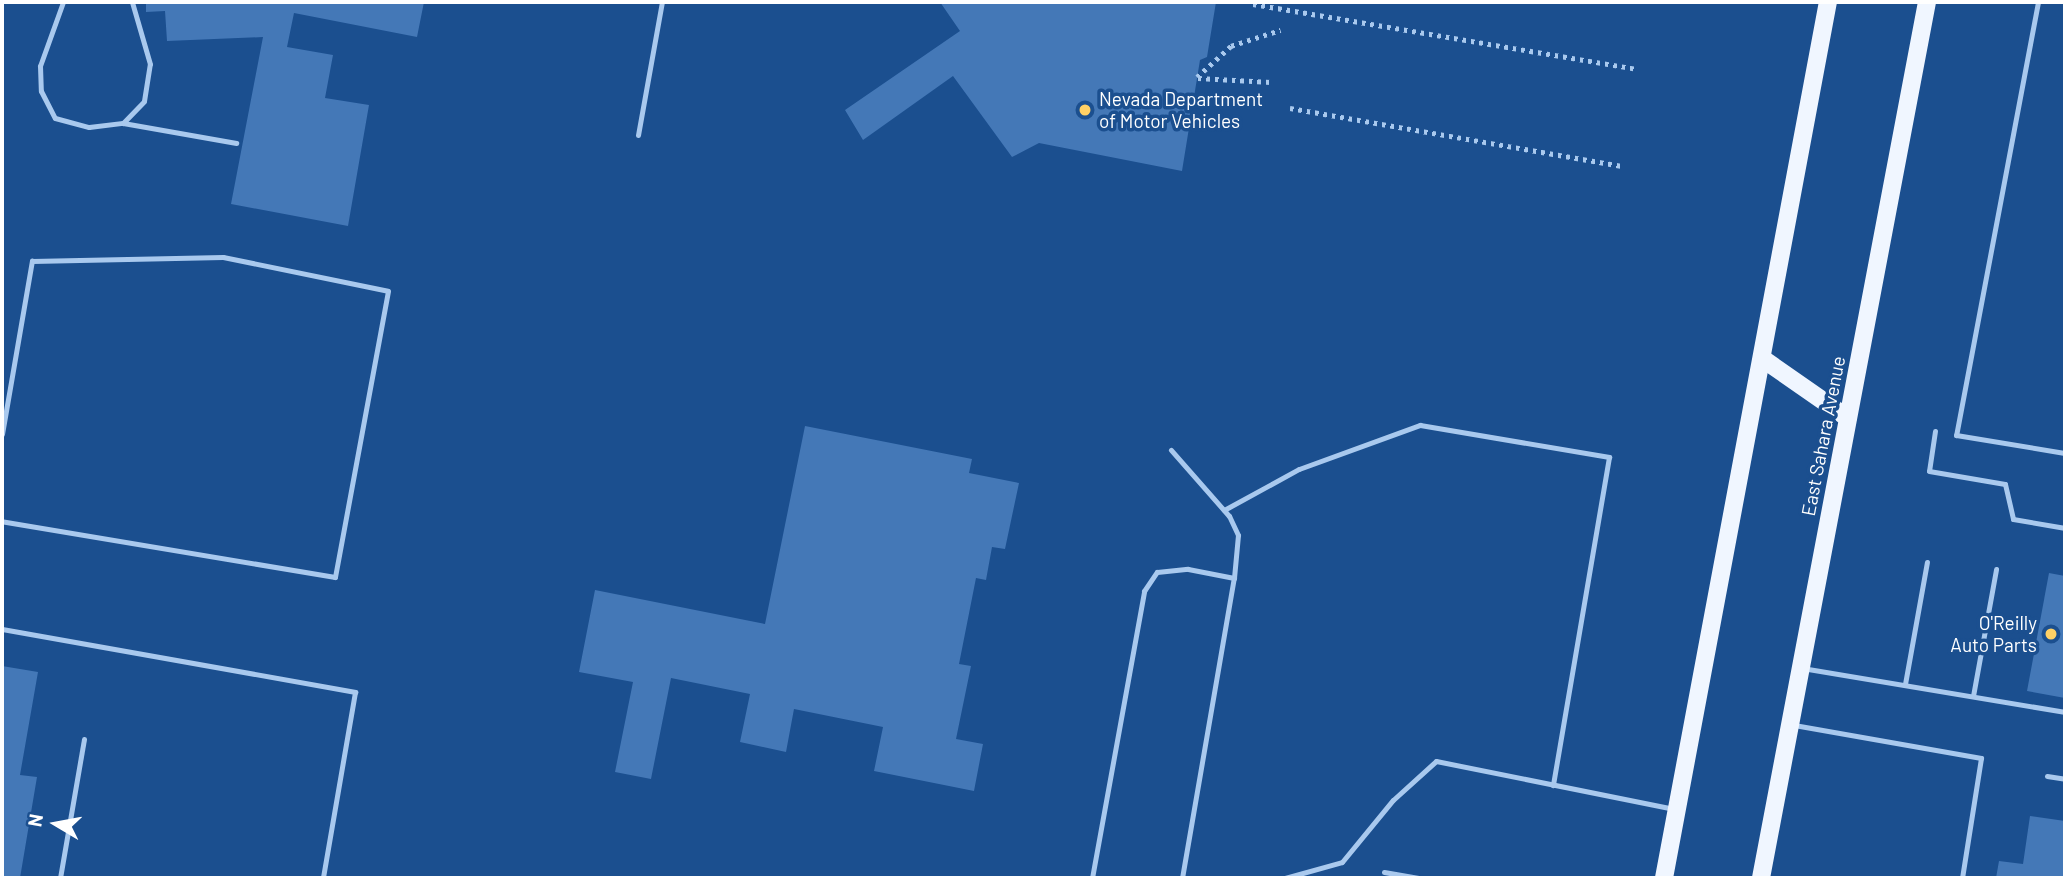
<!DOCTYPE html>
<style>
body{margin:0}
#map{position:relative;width:2067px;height:880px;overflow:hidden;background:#1b4f8f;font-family:Barlow,sans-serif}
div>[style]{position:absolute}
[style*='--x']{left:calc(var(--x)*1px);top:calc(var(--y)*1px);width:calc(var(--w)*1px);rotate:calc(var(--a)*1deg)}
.building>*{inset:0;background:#4478b7}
.path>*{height:4.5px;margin-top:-2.25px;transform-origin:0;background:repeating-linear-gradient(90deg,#a9c9ee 0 3.5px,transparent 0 8.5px)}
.service>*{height:5px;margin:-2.5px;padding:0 2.5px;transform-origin:2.5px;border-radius:2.5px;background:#a9c9ee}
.primary>*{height:18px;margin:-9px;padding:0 9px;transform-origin:9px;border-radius:9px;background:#f0f6ff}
.dots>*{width:19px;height:19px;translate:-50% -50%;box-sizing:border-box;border:4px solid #1b4f8f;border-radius:50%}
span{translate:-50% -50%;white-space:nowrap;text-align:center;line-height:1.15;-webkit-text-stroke:7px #1b4f8f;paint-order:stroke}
.poi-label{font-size:19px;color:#fff}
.left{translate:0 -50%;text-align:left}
.right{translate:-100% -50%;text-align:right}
.street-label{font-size:19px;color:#fff}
.frame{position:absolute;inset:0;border:4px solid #fff;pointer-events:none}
.north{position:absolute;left:21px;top:789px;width:70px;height:70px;-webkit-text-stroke:5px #1b4f8f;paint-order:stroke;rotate:280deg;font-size:19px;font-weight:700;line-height:28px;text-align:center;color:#fff}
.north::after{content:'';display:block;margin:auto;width:24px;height:32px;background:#fff;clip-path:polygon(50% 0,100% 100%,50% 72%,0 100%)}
</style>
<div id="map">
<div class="building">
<div style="clip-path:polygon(146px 2px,424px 2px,417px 37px,294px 13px,287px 47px,333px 55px,325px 98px,369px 105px,348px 226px,231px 204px,263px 37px,167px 41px,165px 11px,146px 12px)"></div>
<div style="clip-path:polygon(940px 2px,1216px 2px,1207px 57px,1200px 60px,1182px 171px,1039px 143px,1012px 157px,953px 76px,863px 140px,845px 110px,960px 31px)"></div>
<div style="clip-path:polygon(805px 426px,972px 459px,969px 473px,1019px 483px,1005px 549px,992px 547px,986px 580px,976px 578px,959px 664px,971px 666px,956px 739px,983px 744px,974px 791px,874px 771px,883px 727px,794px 709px,786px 752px,740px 742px,750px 694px,671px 678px,651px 779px,615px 772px,633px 682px,579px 672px,595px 590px,765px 624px)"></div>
<div style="clip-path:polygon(2049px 573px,2065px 576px,2065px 698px,2027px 691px)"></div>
<div style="clip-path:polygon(2px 666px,38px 672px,20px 775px,37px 777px,20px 878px,2px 878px)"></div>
<div style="clip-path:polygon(2030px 816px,2065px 821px,2065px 878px,1996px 878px,1999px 861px,2023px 864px)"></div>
</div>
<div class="path">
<div style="--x:1253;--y:4;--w:389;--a:9.6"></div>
<div style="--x:1197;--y:77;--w:46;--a:-42.4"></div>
<div style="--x:1231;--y:46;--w:52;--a:-18.1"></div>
<div style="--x:1198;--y:78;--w:73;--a:3.1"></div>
<div style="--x:1290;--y:108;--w:337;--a:9.9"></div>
</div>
<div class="service">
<div style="--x:63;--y:2;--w:68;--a:109.8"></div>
<div style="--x:40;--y:66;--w:25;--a:88"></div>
<div style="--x:41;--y:91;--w:30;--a:63"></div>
<div style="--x:55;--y:118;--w:35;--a:15"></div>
<div style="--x:89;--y:127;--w:34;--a:-7"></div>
<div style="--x:123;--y:123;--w:115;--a:10"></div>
<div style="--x:2038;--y:2;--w:441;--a:100.7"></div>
<div style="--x:1956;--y:435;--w:110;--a:9.4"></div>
<div style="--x:123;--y:123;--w:30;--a:-46"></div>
<div style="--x:144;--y:101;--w:37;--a:-81"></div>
<div style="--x:150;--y:64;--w:65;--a:-106.2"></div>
<div style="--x:638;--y:135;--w:135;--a:-79.8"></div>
<div style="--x:1935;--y:431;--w:40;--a:98.5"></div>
<div style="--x:1929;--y:471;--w:77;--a:9.7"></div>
<div style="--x:2005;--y:484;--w:36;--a:77"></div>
<div style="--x:2013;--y:519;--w:53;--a:9.8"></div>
<div style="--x:2;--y:434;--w:176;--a:-80.2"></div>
<div style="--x:32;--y:261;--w:191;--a:-1.2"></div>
<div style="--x:223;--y:257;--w:168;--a:11.6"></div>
<div style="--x:388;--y:291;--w:291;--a:100.5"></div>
<div style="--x:335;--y:577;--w:338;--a:-170.5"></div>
<div style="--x:1224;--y:510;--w:85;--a:-28.7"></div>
<div style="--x:1299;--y:469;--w:129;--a:-20"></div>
<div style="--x:1420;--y:425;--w:192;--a:9.6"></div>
<div style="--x:1609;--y:457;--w:333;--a:99.7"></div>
<div style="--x:2;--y:629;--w:359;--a:10.1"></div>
<div style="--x:355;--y:692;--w:189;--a:99.8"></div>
<div style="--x:1802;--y:668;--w:267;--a:9.5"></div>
<div style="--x:1905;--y:684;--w:124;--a:-79.8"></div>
<div style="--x:1973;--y:696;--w:129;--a:-79.7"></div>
<div style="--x:1794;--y:725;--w:190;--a:10"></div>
<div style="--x:1981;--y:758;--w:121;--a:99"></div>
<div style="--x:2047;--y:776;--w:18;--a:9"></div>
<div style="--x:1384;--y:872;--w:35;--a:10"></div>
<div style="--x:60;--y:878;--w:141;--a:-80.2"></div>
<div style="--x:1092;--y:878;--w:292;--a:-79.7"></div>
<div style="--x:1144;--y:591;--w:23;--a:-56"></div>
<div style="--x:1157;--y:572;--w:31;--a:-6"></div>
<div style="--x:1188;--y:569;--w:47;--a:11.1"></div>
<div style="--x:1234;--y:578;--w:43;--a:-84.7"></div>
<div style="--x:1238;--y:535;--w:21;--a:-115"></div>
<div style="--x:1229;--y:516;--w:88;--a:-131.3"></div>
<div style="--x:1182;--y:878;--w:304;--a:-80.2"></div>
<div style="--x:1285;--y:878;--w:59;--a:-15.7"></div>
<div style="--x:1342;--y:862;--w:80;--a:-50.6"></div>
<div style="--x:1393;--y:800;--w:58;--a:-42.2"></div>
<div style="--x:1436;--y:761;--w:243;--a:11.4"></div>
</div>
<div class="primary">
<div style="--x:1763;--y:359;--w:103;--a:34.8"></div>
<div style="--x:1664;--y:878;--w:891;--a:-79.4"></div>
<div style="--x:1761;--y:878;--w:892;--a:-79.27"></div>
</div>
<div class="dots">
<div style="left:1085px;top:110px;background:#ffd166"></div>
<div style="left:2051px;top:634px;background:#ffd166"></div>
</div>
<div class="poi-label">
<span class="left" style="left:1099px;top:110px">Nevada Department<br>of Motor Vehicles</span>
<span class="right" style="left:2037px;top:634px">O'Reilly<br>Auto Parts</span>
</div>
<div class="street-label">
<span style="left:1823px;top:436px;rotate:-79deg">East Sahara Avenue</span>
</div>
<div class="frame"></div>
<div class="north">N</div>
</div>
